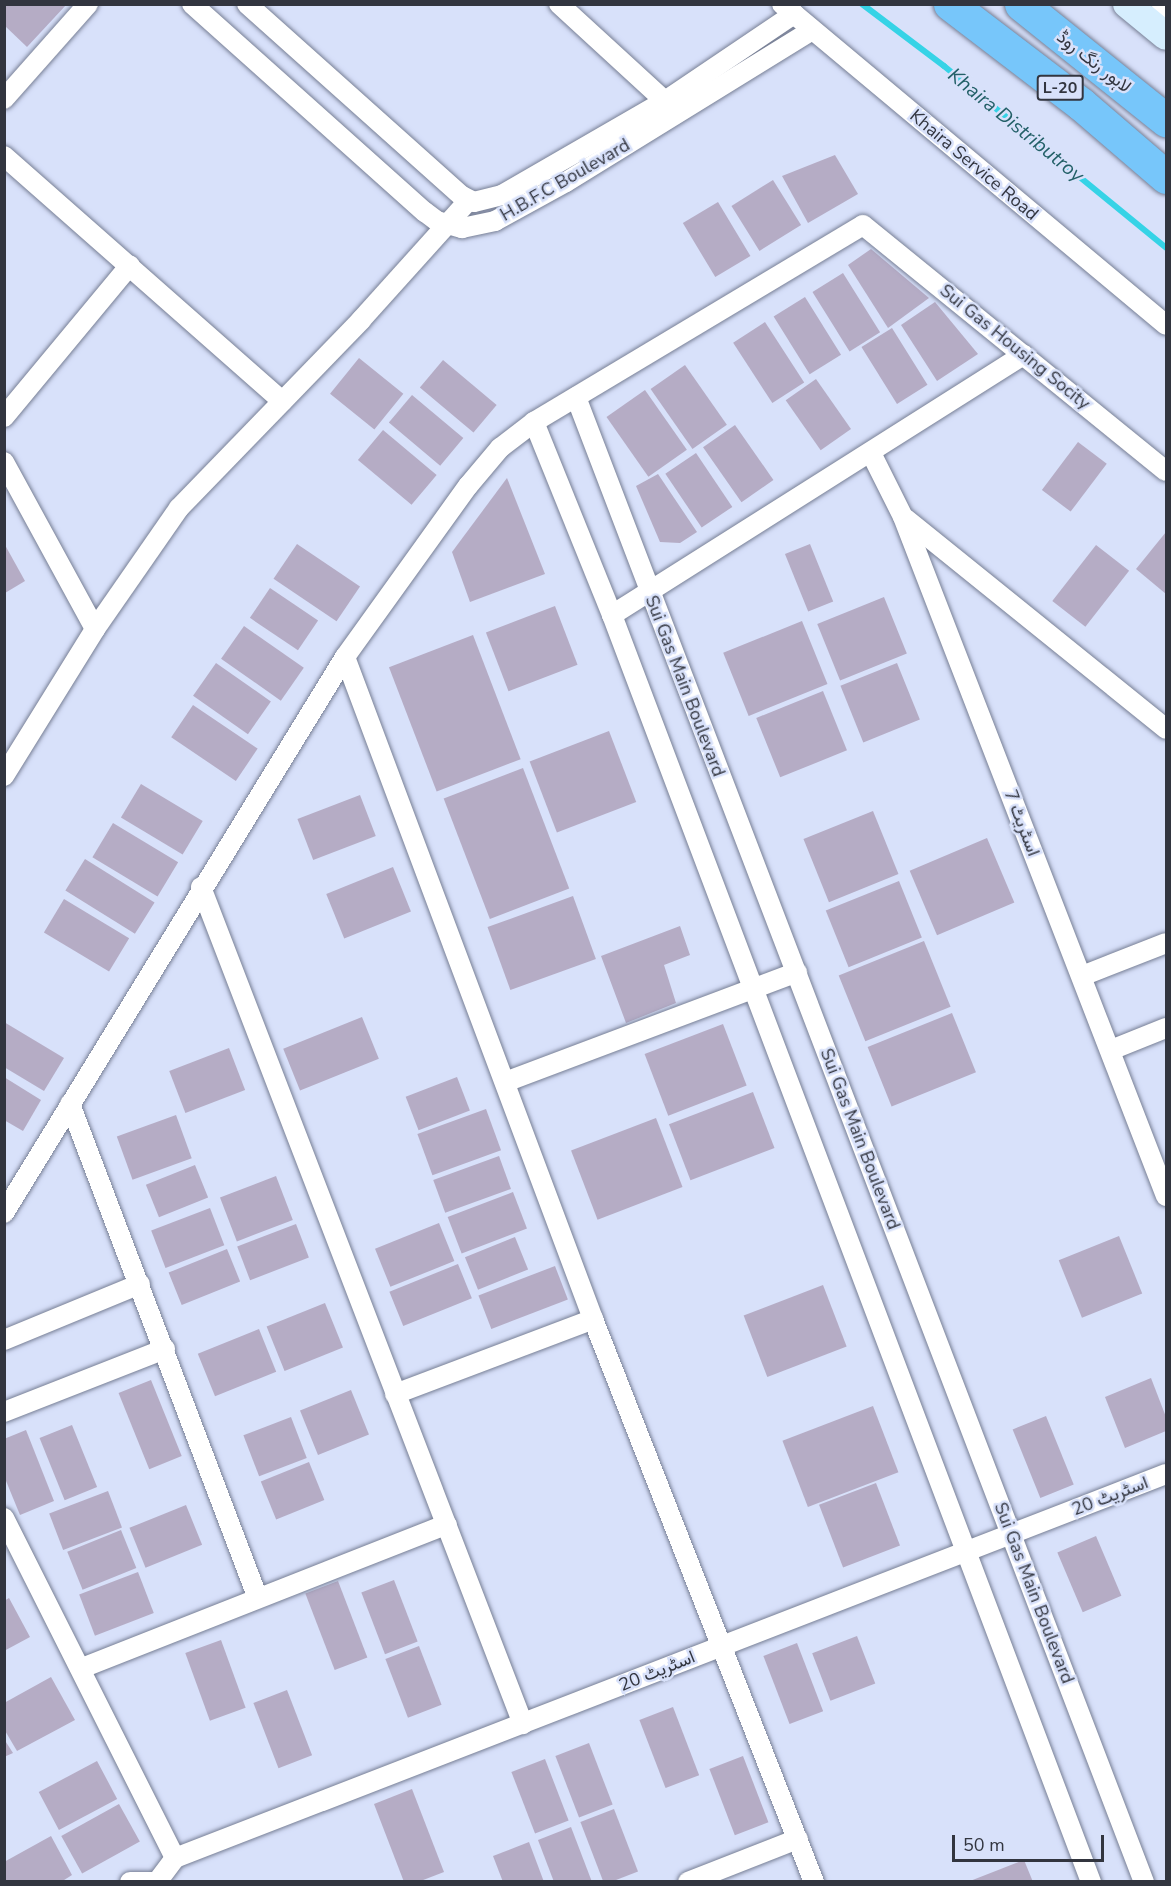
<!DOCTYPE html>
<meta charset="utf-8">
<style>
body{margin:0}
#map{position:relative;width:1171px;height:1886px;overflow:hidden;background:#d8e1fa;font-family:"Nunito Sans",Vazirmatn,sans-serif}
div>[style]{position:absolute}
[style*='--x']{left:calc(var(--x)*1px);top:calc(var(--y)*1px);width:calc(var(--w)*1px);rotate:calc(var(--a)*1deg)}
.stream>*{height:6px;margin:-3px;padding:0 3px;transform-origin:3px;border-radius:3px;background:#36d3e6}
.building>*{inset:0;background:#b5acc5;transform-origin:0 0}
.roads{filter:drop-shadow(0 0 2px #777f95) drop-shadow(0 0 2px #777f95)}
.street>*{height:20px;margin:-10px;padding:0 10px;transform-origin:10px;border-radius:10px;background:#fff}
.secondary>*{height:28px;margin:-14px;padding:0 14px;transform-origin:14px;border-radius:14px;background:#d6eefe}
.highway>*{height:33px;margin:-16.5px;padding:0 16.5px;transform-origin:16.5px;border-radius:16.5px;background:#77c6fa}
span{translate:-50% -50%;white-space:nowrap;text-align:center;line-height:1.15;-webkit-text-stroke:5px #d8e1fa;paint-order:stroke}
.shield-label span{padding:2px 4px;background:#d8e1fa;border:2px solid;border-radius:4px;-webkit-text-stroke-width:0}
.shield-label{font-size:16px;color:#32353f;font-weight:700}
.street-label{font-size:18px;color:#32353f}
.water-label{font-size:20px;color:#236068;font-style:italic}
.frame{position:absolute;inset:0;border:6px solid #32353f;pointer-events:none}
.scale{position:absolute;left:952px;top:1835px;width:152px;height:27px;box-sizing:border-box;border:3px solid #32353f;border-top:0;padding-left:8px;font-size:18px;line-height:21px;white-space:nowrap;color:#32353f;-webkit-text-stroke:4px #d8e1fa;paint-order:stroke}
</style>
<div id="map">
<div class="stream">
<div style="--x:862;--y:4;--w:103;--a:37.1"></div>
<div style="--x:944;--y:66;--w:287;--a:39.3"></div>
</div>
<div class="building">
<div style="clip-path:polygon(4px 4px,67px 4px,27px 47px,4px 25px)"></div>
<div style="clip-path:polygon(835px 155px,858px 194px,808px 223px,782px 176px)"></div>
<div style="left:773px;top:180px;width:53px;height:49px;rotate:58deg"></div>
<div style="left:718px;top:202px;width:63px;height:41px;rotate:59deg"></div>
<div style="clip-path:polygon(871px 249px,929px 298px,888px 328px,848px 265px)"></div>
<div style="left:843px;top:273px;width:70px;height:36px;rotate:58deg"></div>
<div style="left:805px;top:297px;width:68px;height:37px;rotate:58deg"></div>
<div style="clip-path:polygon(935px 302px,978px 354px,937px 381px,901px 325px)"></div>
<div style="left:765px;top:322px;width:72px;height:38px;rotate:57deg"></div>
<div style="left:892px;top:328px;width:67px;height:36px;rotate:58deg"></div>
<div style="left:359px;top:358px;width:57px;height:46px;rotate:39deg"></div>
<div style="left:443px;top:360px;width:70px;height:36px;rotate:40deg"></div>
<div style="left:685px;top:365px;width:73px;height:42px;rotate:55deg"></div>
<div style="left:816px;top:379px;width:61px;height:37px;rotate:55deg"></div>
<div style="left:645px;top:390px;width:73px;height:47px;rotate:55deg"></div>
<div style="left:412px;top:395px;width:67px;height:36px;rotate:40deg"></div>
<div style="left:735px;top:425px;width:67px;height:39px;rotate:55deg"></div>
<div style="left:383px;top:430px;width:70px;height:39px;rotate:40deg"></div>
<div style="left:1078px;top:442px;width:36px;height:60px;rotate:37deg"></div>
<div style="left:696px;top:453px;width:65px;height:37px;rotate:56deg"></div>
<div style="clip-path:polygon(658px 474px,697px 532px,680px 543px,660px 542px,636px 486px)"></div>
<div style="clip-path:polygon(507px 478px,545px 574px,470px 602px,452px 552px)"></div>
<div style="clip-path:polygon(1166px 532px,1166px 594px,1136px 569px)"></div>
<div style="left:297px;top:544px;width:76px;height:42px;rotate:34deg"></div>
<div style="left:810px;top:544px;width:62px;height:27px;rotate:68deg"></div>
<div style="clip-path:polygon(5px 545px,25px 581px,5px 593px)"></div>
<div style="left:1096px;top:545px;width:42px;height:71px;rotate:38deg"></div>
<div style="left:270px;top:588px;width:58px;height:36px;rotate:34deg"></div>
<div style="left:884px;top:597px;width:61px;height:72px;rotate:68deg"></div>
<div style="left:555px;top:606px;width:63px;height:74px;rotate:69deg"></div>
<div style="left:802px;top:621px;width:68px;height:85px;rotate:68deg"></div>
<div style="left:244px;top:626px;width:73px;height:40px;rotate:35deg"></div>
<div style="left:473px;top:635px;width:133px;height:90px;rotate:69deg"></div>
<div style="left:216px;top:663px;width:67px;height:40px;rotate:35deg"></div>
<div style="left:897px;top:663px;width:61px;height:61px;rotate:68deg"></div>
<div style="left:823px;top:691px;width:64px;height:72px;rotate:68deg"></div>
<div style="left:193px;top:705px;width:78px;height:39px;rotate:34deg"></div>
<div style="left:609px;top:731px;width:76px;height:85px;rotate:69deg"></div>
<div style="left:523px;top:768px;width:129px;height:85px;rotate:69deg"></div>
<div style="left:141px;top:784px;width:72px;height:39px;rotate:31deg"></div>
<div style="left:360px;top:795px;width:44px;height:67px;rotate:69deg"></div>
<div style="left:873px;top:811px;width:68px;height:75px;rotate:68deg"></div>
<div style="left:113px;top:823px;width:76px;height:40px;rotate:31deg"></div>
<div style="left:987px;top:838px;width:70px;height:84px;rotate:67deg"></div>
<div style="left:85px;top:859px;width:82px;height:37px;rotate:32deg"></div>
<div style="left:393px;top:867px;width:48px;height:72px;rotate:68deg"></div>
<div style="left:899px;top:881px;width:61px;height:79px;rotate:68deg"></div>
<div style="left:573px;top:896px;width:67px;height:91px;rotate:70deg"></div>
<div style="left:64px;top:899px;width:76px;height:39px;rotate:31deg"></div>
<div style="clip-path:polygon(680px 926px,690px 955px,664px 965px,676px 1003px,626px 1023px,601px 956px)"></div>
<div style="left:924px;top:941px;width:71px;height:92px;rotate:68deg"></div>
<div style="left:952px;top:1013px;width:64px;height:91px;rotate:68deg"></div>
<div style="left:362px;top:1017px;width:45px;height:85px;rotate:68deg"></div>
<div style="clip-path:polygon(4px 1022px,64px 1058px,44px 1091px,4px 1067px)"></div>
<div style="left:723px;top:1024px;width:66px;height:84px;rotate:69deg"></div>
<div style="left:229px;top:1048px;width:45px;height:64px;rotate:69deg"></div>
<div style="clip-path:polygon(4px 1077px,41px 1100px,23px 1131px,4px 1120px)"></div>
<div style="left:457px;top:1077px;width:36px;height:55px;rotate:69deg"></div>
<div style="left:753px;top:1092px;width:60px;height:90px;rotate:69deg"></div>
<div style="left:486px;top:1109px;width:44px;height:73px;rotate:70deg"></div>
<div style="left:176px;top:1115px;width:46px;height:63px;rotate:70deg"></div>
<div style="left:656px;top:1118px;width:74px;height:91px;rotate:69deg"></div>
<div style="left:499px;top:1156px;width:35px;height:70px;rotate:70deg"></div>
<div style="left:195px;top:1165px;width:35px;height:53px;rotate:68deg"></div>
<div style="left:276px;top:1176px;width:47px;height:60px;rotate:69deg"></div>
<div style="left:513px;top:1192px;width:39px;height:70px;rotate:69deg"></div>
<div style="left:210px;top:1208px;width:40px;height:63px;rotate:69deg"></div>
<div style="left:439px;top:1223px;width:41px;height:69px;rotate:68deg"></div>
<div style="left:296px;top:1224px;width:36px;height:63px;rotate:69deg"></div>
<div style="left:1119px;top:1236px;width:62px;height:65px;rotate:68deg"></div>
<div style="left:515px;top:1237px;width:35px;height:54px;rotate:68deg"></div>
<div style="left:227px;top:1249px;width:35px;height:63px;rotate:68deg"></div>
<div style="left:458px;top:1264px;width:37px;height:74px;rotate:68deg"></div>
<div style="left:555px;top:1266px;width:36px;height:82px;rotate:69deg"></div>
<div style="left:823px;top:1285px;width:66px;height:85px;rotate:69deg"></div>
<div style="left:325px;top:1303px;width:48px;height:63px;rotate:68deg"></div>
<div style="left:259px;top:1329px;width:46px;height:66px;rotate:68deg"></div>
<div style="clip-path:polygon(1151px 1378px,1166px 1417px,1166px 1431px,1125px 1448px,1105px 1397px)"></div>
<div style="left:151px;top:1380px;width:82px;height:35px;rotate:68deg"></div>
<div style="left:351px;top:1390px;width:48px;height:55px;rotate:68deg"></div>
<div style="left:873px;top:1406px;width:71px;height:97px;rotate:69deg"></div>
<div style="left:1046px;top:1416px;width:74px;height:36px;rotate:68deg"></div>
<div style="left:291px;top:1417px;width:44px;height:51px;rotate:69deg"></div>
<div style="left:72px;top:1425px;width:67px;height:35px;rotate:68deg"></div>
<div style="clip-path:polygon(26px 1430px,54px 1501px,20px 1515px,4px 1476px,4px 1439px)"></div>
<div style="left:309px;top:1462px;width:41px;height:52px;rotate:68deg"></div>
<div style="left:876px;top:1483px;width:67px;height:61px;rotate:69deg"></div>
<div style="left:108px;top:1491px;width:39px;height:63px;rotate:69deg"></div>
<div style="left:186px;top:1505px;width:43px;height:61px;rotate:68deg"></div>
<div style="left:121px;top:1530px;width:41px;height:58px;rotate:68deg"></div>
<div style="left:1096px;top:1536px;width:65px;height:42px;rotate:67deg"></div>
<div style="left:138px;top:1572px;width:44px;height:63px;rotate:69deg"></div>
<div style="left:394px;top:1580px;width:66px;height:35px;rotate:69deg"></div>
<div style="left:338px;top:1581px;width:82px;height:35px;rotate:69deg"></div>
<div style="clip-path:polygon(9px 1598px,30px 1637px,4px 1651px,4px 1601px)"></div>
<div style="left:857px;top:1636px;width:51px;height:48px;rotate:69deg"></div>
<div style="left:221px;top:1640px;width:72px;height:38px;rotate:70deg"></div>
<div style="left:797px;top:1643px;width:73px;height:36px;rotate:69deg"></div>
<div style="left:419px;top:1646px;width:63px;height:36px;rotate:69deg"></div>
<div style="clip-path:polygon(51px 1677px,75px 1720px,17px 1751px,4px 1729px,4px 1703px)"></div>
<div style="left:287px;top:1690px;width:70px;height:36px;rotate:69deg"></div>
<div style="left:673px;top:1707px;width:73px;height:36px;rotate:69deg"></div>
<div style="clip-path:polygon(4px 1739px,13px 1753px,4px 1757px)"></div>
<div style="left:589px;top:1743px;width:66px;height:36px;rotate:69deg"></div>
<div style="left:743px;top:1756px;width:71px;height:36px;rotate:69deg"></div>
<div style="left:545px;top:1759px;width:66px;height:36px;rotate:69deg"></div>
<div style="left:97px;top:1761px;width:43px;height:66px;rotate:62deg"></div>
<div style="clip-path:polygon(412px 1789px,444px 1872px,418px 1882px,404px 1882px,374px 1804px)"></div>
<div style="left:119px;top:1804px;width:43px;height:66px;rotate:61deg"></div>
<div style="left:614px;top:1809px;width:67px;height:36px;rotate:69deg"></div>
<div style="clip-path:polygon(571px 1827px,592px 1882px,554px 1882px,538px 1840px)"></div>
<div style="clip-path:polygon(51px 1836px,72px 1875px,61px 1882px,4px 1882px,4px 1862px)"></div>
<div style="clip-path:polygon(529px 1842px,544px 1882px,503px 1882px,493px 1856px)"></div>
<div style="clip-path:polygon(1024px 1860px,1033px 1882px,970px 1882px,970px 1881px)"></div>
</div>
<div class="roads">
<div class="street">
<div style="--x:192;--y:4;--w:312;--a:41.8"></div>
<div style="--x:425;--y:212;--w:15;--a:37"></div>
<div style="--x:437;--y:221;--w:26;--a:16"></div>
<div style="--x:462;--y:228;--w:34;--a:-12"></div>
<div style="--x:495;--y:221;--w:81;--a:-28.8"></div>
<div style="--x:566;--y:182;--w:289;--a:-31.7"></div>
<div style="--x:247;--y:4;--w:288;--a:41.8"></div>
<div style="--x:462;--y:196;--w:13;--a:27"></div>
<div style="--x:474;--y:202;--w:29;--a:-14"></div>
<div style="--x:502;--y:195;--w:188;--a:-30"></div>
<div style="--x:665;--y:101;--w:156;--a:-34"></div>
<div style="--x:559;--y:4;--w:144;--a:42.5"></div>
<div style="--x:782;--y:4;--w:500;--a:39.89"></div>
<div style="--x:1149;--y:21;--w:21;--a:-37"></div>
<div style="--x:4;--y:99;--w:127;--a:-48.5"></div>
<div style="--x:4;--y:156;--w:371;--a:41.4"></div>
<div style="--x:576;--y:397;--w:1590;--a:69.07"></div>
<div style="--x:4;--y:417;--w:197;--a:-50.3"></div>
<div style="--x:534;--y:422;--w:208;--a:68"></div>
<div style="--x:612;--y:615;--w:1355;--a:69.29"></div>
<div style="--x:871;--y:453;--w:72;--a:63.4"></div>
<div style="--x:903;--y:517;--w:728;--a:68.83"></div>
<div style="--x:4;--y:462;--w:190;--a:61.4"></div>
<div style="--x:906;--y:519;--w:334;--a:38.9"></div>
<div style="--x:612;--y:615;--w:487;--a:-32.3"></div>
<div style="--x:345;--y:657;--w:707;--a:69.46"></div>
<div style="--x:593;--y:1319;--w:605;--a:68.57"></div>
<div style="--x:4;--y:776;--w:173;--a:-58.2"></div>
<div style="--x:95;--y:629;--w:147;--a:-55.2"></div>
<div style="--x:179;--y:508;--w:262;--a:-45.9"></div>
<div style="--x:361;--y:320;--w:161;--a:-48"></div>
<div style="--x:201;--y:887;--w:897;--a:68.96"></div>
<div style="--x:1082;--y:976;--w:90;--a:-21.4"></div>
<div style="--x:1111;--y:1050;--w:59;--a:-21.8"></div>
<div style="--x:505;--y:1082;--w:312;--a:-20.6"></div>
<div style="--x:70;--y:1104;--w:526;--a:69.19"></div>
<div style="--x:4;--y:1213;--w:652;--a:-58.48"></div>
<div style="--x:345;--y:657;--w:211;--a:-54.3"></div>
<div style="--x:468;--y:486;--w:50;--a:-49.9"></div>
<div style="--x:500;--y:448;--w:43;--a:-37.4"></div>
<div style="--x:534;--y:422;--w:383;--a:-30.9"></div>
<div style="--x:863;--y:225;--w:390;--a:39.1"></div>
<div style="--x:4;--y:1340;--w:147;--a:-22.4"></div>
<div style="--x:395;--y:1394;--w:212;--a:-20.7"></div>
<div style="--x:4;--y:1412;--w:173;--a:-21.4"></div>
<div style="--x:4;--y:1518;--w:381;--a:63.3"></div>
<div style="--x:82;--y:1668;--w:392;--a:-21.5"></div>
<div style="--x:130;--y:1882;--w:22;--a:0"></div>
<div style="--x:157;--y:1882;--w:30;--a:-53"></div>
<div style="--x:175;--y:1858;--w:1063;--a:-21.18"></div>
<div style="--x:688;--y:1882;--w:118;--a:-21.4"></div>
</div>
<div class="secondary">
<div style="--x:1127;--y:4;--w:50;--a:39.4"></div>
</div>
<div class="highway">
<div style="--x:950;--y:4;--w:165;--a:37.4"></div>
<div style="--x:1081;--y:104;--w:112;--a:40.7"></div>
<div style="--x:1021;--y:4;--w:186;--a:38.7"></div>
</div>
</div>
<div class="shield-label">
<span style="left:1060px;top:88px">L-20</span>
</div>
<div class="street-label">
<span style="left:1094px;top:62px;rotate:38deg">لاہور رنگ روڈ</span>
<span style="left:974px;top:165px;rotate:40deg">Khaira Service Road</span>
<span style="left:565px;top:180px;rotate:-30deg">H.B.F.C Boulevard</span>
<span style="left:1015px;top:347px;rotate:39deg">Sui Gas Housing Socity</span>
<span style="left:685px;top:686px;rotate:69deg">Sui Gas Main Boulevard</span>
<span style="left:1022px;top:823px;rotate:69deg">اسٹریٹ 7</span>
<span style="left:860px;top:1139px;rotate:69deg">Sui Gas Main Boulevard</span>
<span style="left:1110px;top:1496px;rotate:-21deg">اسٹریٹ 20</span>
<span style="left:1034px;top:1593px;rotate:69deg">Sui Gas Main Boulevard</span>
<span style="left:657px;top:1671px;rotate:-22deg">اسٹریٹ 20</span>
</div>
<div class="water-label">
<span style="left:1016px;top:125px;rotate:39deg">Khaira Distributroy</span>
</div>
<div class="frame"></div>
<div class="scale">50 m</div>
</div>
